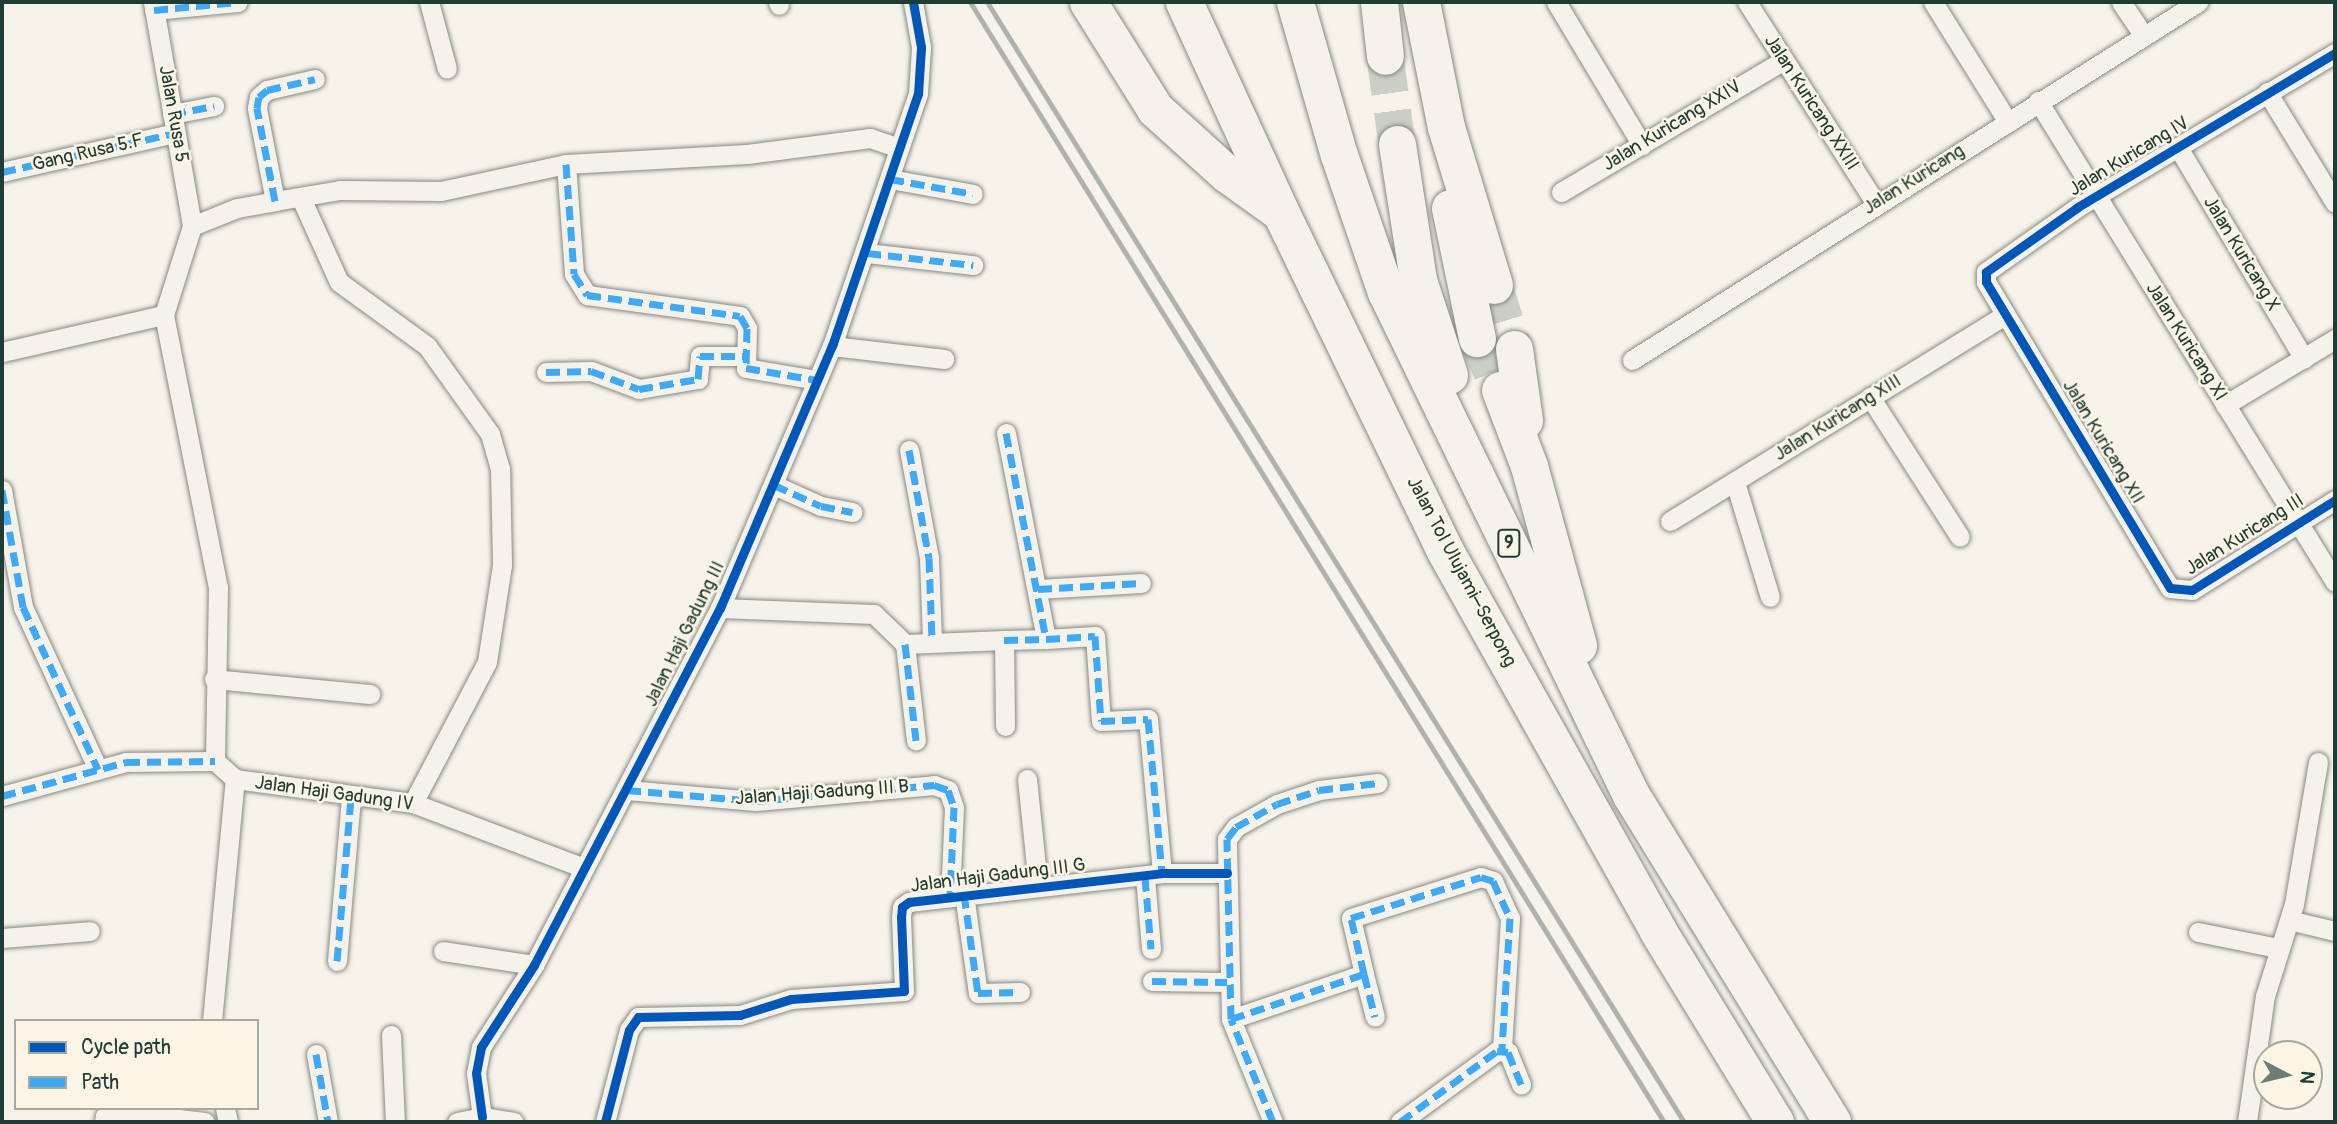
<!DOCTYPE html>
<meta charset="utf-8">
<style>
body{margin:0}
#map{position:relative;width:2337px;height:1124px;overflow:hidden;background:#f7f3ea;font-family:Pangolin,sans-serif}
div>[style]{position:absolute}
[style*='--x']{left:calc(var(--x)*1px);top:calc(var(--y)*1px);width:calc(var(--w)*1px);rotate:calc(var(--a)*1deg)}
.highway-tunnel>*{height:37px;margin-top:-18.5px;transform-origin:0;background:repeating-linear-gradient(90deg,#cccfc6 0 37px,transparent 0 55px)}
.roads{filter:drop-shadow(0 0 2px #868984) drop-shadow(0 0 2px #868984)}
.street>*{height:19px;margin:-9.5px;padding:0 9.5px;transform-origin:9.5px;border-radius:9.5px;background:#f5f2ec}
.highway>*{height:37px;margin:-18.5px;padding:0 18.5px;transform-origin:18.5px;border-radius:18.5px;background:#f5f2ec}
.rail>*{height:5px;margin:-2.5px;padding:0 2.5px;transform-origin:2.5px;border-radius:2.5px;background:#b0b2ad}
.quiet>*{height:7px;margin-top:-3.5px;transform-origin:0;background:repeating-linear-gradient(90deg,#3fa9f5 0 14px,transparent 0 21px)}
.cycleway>*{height:9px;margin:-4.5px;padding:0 4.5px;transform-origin:4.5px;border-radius:4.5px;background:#0057b8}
span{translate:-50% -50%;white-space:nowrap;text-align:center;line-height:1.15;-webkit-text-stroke:5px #fcf5e5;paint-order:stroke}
.shield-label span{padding:2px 5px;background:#fcf5e5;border:2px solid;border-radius:5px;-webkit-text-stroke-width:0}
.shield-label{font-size:18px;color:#1f3d34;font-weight:700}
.street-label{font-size:19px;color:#1f3d34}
.frame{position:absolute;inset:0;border:4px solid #1f3d34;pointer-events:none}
.legend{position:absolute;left:14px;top:1019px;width:245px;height:91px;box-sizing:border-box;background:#fcf5e5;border:2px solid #a4ab9e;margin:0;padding:9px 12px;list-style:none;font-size:21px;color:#1f3d34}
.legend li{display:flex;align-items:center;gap:14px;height:35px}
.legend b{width:35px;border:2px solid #a4ab9e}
.north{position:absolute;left:2253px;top:1040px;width:70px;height:70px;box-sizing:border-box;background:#fcf5e5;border:2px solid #a4ab9e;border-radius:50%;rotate:97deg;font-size:19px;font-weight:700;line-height:28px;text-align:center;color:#1f3d34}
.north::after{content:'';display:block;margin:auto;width:24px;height:32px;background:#6b7d74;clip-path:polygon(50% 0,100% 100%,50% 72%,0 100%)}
</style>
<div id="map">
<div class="highway-tunnel">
<div style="--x:1385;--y:56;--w:89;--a:82.2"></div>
<div style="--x:1494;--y:285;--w:67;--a:72.6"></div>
<div style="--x:1477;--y:338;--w:57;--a:66.1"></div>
</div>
<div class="roads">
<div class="street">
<div style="--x:153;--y:2;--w:227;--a:80.1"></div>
<div style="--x:192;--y:226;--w:93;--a:107.5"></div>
<div style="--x:164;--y:315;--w:277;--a:78.8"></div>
<div style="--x:218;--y:587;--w:174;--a:91"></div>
<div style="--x:429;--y:2;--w:69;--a:75"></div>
<div style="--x:778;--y:2;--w:3;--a:72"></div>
<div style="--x:1556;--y:2;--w:167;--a:59"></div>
<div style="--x:1747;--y:2;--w:240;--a:57.4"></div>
<div style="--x:1933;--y:2;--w:142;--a:58"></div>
<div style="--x:2121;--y:2;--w:41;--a:55.9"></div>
<div style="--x:154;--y:10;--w:84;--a:-5.4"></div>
<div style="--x:2335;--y:53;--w:300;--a:149.1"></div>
<div style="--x:2078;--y:207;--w:113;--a:144.8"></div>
<div style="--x:1986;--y:272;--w:10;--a:90"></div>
<div style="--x:1986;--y:282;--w:357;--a:59"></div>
<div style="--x:2170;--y:588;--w:22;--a:5"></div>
<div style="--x:2192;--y:590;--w:169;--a:-32.2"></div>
<div style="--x:2267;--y:92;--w:130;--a:58.5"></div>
<div style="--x:2038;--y:101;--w:565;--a:58.31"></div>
<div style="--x:172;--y:114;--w:43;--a:-10.8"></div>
<div style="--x:2179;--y:149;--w:244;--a:59.2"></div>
<div style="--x:566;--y:164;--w:110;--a:85.8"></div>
<div style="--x:574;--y:274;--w:25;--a:58"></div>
<div style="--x:587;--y:295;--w:154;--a:7.8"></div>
<div style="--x:740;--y:316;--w:14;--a:60"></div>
<div style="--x:747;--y:328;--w:40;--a:91.4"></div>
<div style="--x:746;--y:368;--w:72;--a:9.6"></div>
<div style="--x:2;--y:172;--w:177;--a:-12.7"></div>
<div style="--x:890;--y:179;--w:84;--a:10.2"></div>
<div style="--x:1561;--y:192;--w:259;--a:-30.6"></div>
<div style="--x:301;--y:198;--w:92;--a:65.7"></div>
<div style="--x:339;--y:282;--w:109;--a:36"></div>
<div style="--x:427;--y:346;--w:108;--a:54.4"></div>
<div style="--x:490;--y:434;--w:35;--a:74"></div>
<div style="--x:500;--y:468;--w:97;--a:88.8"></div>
<div style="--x:502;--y:565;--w:98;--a:98.8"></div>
<div style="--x:487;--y:662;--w:159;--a:117.7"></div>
<div style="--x:275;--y:201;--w:95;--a:-101"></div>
<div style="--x:257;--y:108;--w:11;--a:-80"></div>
<div style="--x:259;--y:97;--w:11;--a:-41"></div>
<div style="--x:267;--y:90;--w:49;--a:-12.9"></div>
<div style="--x:192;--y:226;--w:48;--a:-21.8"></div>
<div style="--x:237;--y:208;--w:39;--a:-10"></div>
<div style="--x:275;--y:201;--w:66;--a:-9.6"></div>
<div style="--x:340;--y:190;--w:101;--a:0.6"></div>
<div style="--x:441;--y:191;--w:128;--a:-12.2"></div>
<div style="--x:566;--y:164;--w:181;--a:-3.2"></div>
<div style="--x:747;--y:154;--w:124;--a:-7.4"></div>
<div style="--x:870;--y:138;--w:31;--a:19"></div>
<div style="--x:867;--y:253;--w:107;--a:6.5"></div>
<div style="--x:832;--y:346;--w:113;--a:6.6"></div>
<div style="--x:2;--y:352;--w:166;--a:-12.9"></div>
<div style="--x:1632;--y:360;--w:670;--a:-32.31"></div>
<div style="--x:546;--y:372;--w:45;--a:-1.3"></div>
<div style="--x:591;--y:371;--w:51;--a:20.6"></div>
<div style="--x:639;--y:389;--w:60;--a:-9.6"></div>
<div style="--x:698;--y:379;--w:23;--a:-85"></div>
<div style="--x:700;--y:356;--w:45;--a:0"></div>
<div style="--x:1870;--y:397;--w:166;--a:57.3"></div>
<div style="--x:2225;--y:405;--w:128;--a:-31"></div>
<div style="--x:1006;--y:433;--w:210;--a:79"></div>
<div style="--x:1046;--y:639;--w:49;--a:-3.5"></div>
<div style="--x:1095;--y:636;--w:85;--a:86"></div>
<div style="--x:1101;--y:721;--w:47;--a:-2.4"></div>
<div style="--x:1148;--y:719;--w:155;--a:84.8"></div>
<div style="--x:909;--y:450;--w:110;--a:79.5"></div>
<div style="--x:929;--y:558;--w:83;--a:87.9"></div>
<div style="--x:1735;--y:482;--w:120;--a:73.1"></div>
<div style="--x:774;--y:485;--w:51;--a:24.1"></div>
<div style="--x:821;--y:506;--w:32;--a:11"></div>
<div style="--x:2;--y:490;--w:119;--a:79.8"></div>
<div style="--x:23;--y:607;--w:179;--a:65.2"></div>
<div style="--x:1670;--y:521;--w:393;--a:-31.6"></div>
<div style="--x:1038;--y:589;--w:103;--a:-3.3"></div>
<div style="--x:720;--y:608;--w:154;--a:2.2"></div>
<div style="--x:874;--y:614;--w:43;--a:44.1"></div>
<div style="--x:905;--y:644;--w:99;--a:-2.3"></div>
<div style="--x:1004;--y:640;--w:86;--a:89.3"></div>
<div style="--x:1004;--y:640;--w:42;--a:-1.4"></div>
<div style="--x:905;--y:644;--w:97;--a:83.5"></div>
<div style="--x:214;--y:679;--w:157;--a:5.5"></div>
<div style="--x:1027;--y:779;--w:107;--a:84.1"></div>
<div style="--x:627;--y:790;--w:129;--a:4.9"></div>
<div style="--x:756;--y:801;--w:179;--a:-5.1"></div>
<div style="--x:934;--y:785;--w:15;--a:20"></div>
<div style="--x:948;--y:790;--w:18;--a:71"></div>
<div style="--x:954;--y:807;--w:90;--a:92.5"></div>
<div style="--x:2;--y:796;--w:129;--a:-15.3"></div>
<div style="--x:126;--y:762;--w:89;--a:-0.6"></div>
<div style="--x:215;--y:761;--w:27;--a:42"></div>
<div style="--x:235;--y:779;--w:180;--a:7.7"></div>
<div style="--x:413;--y:803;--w:183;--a:20.8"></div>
<div style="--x:1145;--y:877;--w:72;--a:85.2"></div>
<div style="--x:964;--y:894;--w:100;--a:82"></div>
<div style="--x:978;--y:993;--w:42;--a:-1.4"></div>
<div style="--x:2289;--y:920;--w:47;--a:13.4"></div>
<div style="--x:2198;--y:932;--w:82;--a:11.3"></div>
<div style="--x:2;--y:938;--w:88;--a:-4.5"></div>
<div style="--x:443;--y:951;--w:92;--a:8.7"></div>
<div style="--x:337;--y:961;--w:165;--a:-85.1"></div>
<div style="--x:1364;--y:974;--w:44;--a:75.7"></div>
<div style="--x:1152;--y:981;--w:75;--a:0.8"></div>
<div style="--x:1231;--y:1019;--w:140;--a:-18.7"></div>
<div style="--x:1364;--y:974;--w:57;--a:-103.1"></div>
<div style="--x:1351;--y:918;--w:136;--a:-17.5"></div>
<div style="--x:1481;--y:877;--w:13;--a:18"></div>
<div style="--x:1493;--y:881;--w:41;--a:65.3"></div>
<div style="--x:1510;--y:918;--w:132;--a:93.5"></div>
<div style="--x:212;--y:1021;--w:243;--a:-84.6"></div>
<div style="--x:391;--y:1035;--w:87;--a:87.4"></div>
<div style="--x:316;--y:1054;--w:69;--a:80"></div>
<div style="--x:225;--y:1108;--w:14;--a:78"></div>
<div style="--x:482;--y:1117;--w:44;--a:-97.8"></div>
<div style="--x:476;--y:1073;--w:26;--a:-79"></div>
<div style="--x:481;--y:1047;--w:98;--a:-57.1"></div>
<div style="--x:534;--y:965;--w:403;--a:-62.5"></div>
<div style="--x:720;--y:608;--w:285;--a:-66.9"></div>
<div style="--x:832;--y:346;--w:266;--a:-71.2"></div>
<div style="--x:918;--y:94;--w:47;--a:-86.3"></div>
<div style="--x:921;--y:47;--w:46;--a:-100.1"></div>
<div style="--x:104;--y:1122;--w:6;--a:-81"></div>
<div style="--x:105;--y:1116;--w:14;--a:-17"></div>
<div style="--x:118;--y:1112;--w:87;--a:6.6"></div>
<div style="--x:457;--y:1122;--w:25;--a:-11"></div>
<div style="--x:482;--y:1117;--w:32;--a:9"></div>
<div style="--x:605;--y:1122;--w:95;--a:-75.4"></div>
<div style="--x:629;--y:1030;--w:16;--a:-55"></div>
<div style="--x:638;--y:1017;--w:102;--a:-1.1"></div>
<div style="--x:740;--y:1015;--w:53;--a:-17.4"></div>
<div style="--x:791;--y:999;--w:113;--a:-4"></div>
<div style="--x:904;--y:991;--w:74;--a:-92.3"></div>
<div style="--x:901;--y:917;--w:10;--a:-84"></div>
<div style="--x:902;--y:907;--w:9;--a:-36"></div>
<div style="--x:909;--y:902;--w:255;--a:-6.5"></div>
<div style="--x:1162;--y:873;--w:65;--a:0"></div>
<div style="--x:1273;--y:1122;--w:111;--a:-112.2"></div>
<div style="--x:1231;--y:1019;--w:180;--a:-91.3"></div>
<div style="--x:1227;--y:839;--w:15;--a:-53"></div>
<div style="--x:1236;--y:827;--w:47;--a:-29.3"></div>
<div style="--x:1277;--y:804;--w:44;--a:-18.4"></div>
<div style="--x:1319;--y:790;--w:59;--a:-6.8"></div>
<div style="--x:1400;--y:1122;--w:120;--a:-36.2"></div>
<div style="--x:1497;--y:1051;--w:11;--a:5"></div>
<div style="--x:1508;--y:1052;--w:35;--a:68"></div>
<div style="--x:2247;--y:1122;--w:127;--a:-81.9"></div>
<div style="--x:2265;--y:996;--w:96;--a:-72.5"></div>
<div style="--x:2294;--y:904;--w:144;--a:-80.4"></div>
</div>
<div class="highway">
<div style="--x:1088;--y:2;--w:126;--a:57.9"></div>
<div style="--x:1155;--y:109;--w:97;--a:42.1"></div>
<div style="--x:1227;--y:174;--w:65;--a:35.6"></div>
<div style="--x:1184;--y:2;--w:232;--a:65.3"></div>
<div style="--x:1281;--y:213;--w:373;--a:64.1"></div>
<div style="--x:1444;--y:549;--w:438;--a:60.7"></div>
<div style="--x:1658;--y:931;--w:224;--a:58.5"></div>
<div style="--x:1295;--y:2;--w:159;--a:74"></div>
<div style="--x:1339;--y:155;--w:145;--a:71.1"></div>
<div style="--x:1386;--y:292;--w:559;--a:64.03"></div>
<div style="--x:1631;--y:795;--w:384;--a:58.4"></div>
<div style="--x:1379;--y:2;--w:54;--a:83.7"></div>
<div style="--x:1421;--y:2;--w:127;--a:78.7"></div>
<div style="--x:1446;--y:127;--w:165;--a:73.1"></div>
<div style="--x:1397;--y:144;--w:138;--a:81.2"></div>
<div style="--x:1418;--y:280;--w:100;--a:71.9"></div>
<div style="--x:1450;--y:208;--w:133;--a:78.3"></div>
<div style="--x:1514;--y:349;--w:72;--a:82"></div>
<div style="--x:1500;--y:390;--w:81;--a:69.1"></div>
<div style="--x:1529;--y:466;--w:186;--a:74.7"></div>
</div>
</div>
<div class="rail">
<div style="--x:970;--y:2;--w:1318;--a:58.22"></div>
<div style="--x:987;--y:2;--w:1319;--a:58.11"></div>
</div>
<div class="quiet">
<div style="--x:154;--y:10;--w:84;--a:-5.4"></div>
<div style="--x:172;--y:114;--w:43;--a:-10.8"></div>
<div style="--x:566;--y:164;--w:110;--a:85.8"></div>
<div style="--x:574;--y:274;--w:25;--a:58"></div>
<div style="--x:587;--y:295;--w:154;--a:7.8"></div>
<div style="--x:740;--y:316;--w:14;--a:60"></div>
<div style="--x:747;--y:328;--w:40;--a:91.4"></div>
<div style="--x:746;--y:368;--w:72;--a:9.6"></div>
<div style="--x:2;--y:172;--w:177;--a:-12.7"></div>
<div style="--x:890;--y:179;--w:84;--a:10.2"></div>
<div style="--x:275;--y:201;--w:95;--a:-101"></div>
<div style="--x:257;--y:108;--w:11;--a:-80"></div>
<div style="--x:259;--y:97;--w:11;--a:-41"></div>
<div style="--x:267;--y:90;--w:49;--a:-12.9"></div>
<div style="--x:867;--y:253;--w:107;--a:6.5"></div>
<div style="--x:546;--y:372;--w:45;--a:-1.3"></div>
<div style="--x:591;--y:371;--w:51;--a:20.6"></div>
<div style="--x:639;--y:389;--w:60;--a:-9.6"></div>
<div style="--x:698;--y:379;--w:23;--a:-85"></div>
<div style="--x:700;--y:356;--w:45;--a:0"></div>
<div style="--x:1006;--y:433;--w:210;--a:79"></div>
<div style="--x:1046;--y:639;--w:49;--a:-3.5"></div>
<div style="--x:1095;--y:636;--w:85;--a:86"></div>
<div style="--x:1101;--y:721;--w:47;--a:-2.4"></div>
<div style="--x:1148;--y:719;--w:155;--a:84.8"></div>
<div style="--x:909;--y:450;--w:110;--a:79.5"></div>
<div style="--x:929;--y:558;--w:83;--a:87.9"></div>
<div style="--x:774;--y:485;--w:51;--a:24.1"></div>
<div style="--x:821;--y:506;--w:32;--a:11"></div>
<div style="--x:2;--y:490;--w:119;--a:79.8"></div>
<div style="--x:23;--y:607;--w:179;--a:65.2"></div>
<div style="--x:1038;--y:589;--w:103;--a:-3.3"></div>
<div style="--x:1004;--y:640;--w:42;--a:-1.4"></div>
<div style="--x:905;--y:644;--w:97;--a:83.5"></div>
<div style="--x:627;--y:790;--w:129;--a:4.9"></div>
<div style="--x:756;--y:801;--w:179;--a:-5.1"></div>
<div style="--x:934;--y:785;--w:15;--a:20"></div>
<div style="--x:948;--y:790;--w:18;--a:71"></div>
<div style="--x:954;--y:807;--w:90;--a:92.5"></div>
<div style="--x:2;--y:796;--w:129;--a:-15.3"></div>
<div style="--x:126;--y:762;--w:89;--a:-0.6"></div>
<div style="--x:1145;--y:877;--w:72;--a:85.2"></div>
<div style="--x:964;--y:894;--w:100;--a:82"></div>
<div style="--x:978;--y:993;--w:42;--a:-1.4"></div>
<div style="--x:337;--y:961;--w:165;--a:-85.1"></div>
<div style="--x:1364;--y:974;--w:44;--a:75.7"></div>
<div style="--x:1152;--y:981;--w:75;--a:0.8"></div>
<div style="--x:1231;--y:1019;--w:140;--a:-18.7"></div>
<div style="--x:1364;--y:974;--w:57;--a:-103.1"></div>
<div style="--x:1351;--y:918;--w:136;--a:-17.5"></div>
<div style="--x:1481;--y:877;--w:13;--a:18"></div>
<div style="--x:1493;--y:881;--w:41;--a:65.3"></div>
<div style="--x:1510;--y:918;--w:132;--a:93.5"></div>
<div style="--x:316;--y:1054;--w:69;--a:80"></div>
<div style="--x:1273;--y:1122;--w:111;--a:-112.2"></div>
<div style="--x:1231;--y:1019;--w:180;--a:-91.3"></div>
<div style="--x:1227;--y:839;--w:15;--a:-53"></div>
<div style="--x:1236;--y:827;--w:47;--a:-29.3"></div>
<div style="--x:1277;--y:804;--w:44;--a:-18.4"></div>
<div style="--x:1319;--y:790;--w:59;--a:-6.8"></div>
<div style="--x:1400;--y:1122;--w:120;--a:-36.2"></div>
<div style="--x:1497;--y:1051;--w:11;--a:5"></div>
<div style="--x:1508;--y:1052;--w:35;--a:68"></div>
</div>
<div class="cycleway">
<div style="--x:2335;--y:53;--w:300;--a:149.1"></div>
<div style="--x:2078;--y:207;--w:113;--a:144.8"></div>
<div style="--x:1986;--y:272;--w:10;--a:90"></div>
<div style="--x:1986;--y:282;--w:357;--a:59"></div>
<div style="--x:2170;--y:588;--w:22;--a:5"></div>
<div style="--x:2192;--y:590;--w:169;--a:-32.2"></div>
<div style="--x:482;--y:1117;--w:44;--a:-97.8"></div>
<div style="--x:476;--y:1073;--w:26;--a:-79"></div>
<div style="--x:481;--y:1047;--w:98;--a:-57.1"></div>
<div style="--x:534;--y:965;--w:403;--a:-62.5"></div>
<div style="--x:720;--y:608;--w:285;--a:-66.9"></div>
<div style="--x:832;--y:346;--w:266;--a:-71.2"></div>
<div style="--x:918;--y:94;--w:47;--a:-86.3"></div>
<div style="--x:921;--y:47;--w:46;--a:-100.1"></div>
<div style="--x:605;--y:1122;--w:95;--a:-75.4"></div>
<div style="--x:629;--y:1030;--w:16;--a:-55"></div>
<div style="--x:638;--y:1017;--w:102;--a:-1.1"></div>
<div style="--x:740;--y:1015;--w:53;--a:-17.4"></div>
<div style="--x:791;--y:999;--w:113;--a:-4"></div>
<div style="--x:904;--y:991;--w:74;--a:-92.3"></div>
<div style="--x:901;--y:917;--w:10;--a:-84"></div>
<div style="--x:902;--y:907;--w:9;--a:-36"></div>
<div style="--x:909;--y:902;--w:255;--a:-6.5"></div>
<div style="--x:1162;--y:873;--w:65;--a:0"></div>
</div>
<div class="shield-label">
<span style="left:1509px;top:543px">9</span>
</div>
<div class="street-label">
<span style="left:1811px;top:103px;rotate:57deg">Jalan Kuricang XXIII</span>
<span style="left:173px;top:114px;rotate:80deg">Jalan Rusa 5</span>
<span style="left:1672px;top:126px;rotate:-31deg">Jalan Kuricang XXIV</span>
<span style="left:88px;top:153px;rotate:-13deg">Gang Rusa 5.F</span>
<span style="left:2129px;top:157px;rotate:-31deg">Jalan Kuricang IV</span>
<span style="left:1914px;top:180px;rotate:-32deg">Jalan Kuricang</span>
<span style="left:2241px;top:254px;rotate:59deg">Jalan Kuricang X</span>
<span style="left:2186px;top:342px;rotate:58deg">Jalan Kuricang XI</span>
<span style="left:1838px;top:418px;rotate:-32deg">Jalan Kuricang XIII</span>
<span style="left:2103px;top:442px;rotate:59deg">Jalan Kuricang XII</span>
<span style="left:2245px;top:535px;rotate:-32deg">Jalan Kuricang III</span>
<span style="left:1461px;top:572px;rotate:62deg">Jalan Tol Ulujami–Serpong</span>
<span style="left:685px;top:634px;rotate:-64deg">Jalan Haji Gadung III</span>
<span style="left:822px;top:793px;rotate:-4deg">Jalan Haji Gadung III B</span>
<span style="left:334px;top:794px;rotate:8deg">Jalan Haji Gadung IV</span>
<span style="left:998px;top:876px;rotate:-7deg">Jalan Haji Gadung III G</span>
</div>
<div class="frame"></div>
<ul class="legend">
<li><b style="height:9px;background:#0057b8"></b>Cycle path</li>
<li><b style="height:9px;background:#3fa9f5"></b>Path</li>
</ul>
<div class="north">N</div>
</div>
